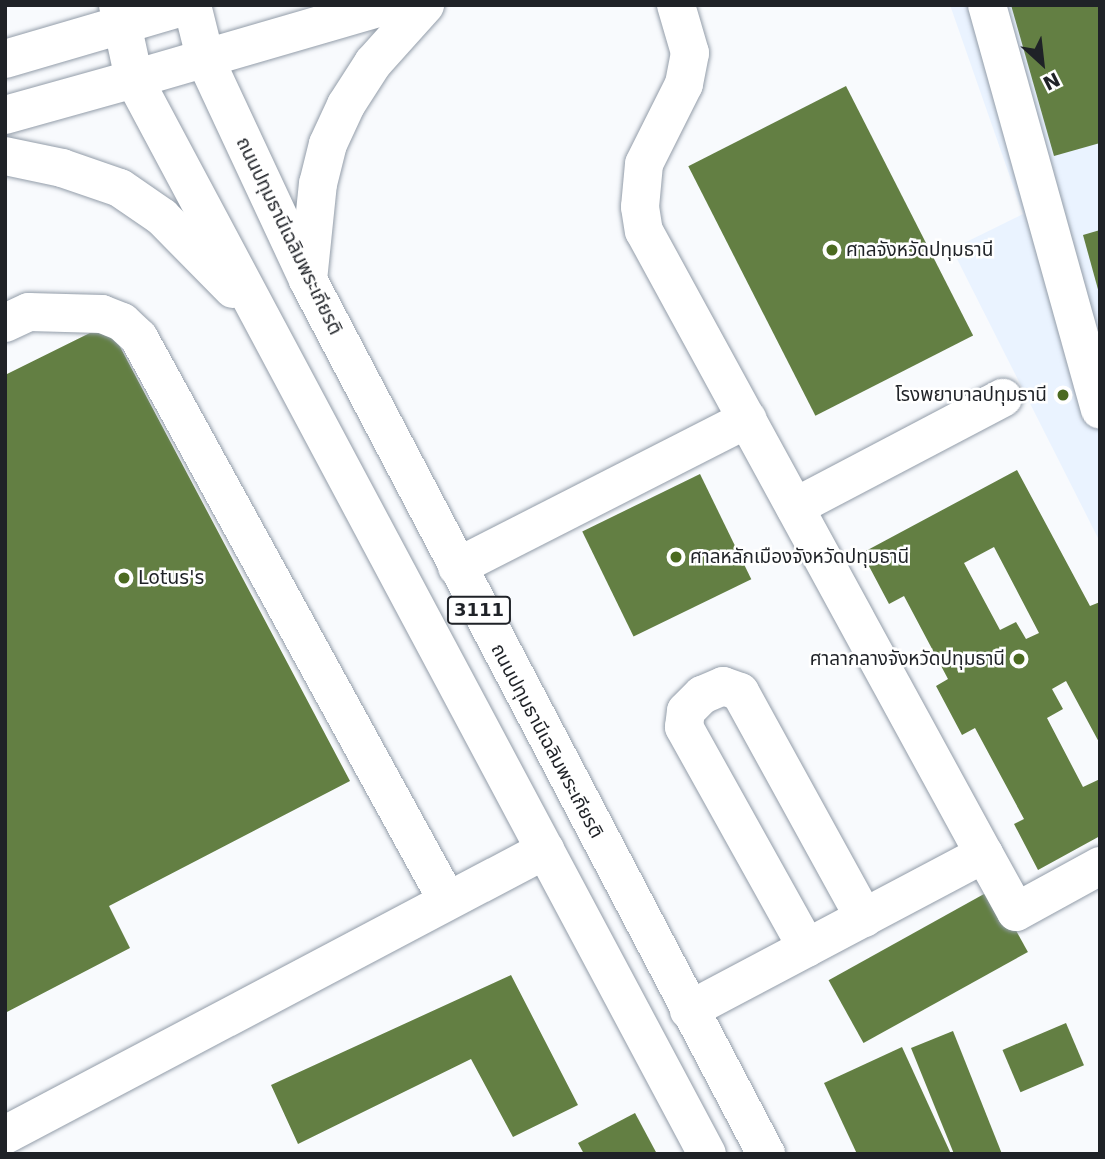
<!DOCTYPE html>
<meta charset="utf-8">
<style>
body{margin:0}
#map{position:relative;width:1105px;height:1159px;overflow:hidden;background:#f8fafd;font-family:"DejaVu Sans","Noto Sans Thai",sans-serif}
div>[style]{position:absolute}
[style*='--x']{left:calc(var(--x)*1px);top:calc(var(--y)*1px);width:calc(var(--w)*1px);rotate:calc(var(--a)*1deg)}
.built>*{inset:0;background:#eaf3ff}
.building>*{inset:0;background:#637f43;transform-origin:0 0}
.roads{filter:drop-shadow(0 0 2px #939da9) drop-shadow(0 0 2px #939da9)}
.minor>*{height:38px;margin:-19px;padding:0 19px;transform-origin:19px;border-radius:19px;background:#fff}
.major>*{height:38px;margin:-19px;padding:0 19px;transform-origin:19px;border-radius:19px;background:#fff}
.dots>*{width:19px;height:19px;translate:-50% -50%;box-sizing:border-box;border:4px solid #fff;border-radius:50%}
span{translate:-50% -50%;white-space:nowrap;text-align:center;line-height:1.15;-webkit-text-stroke:5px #fff;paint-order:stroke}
.shield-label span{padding:2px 5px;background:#fff;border:2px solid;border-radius:5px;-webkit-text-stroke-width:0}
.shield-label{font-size:18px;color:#1f2227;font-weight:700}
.street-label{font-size:19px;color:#1f2227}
.poi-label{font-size:19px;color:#1f2227}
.left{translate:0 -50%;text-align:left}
.right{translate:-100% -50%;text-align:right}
.frame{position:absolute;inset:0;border:7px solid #1f2227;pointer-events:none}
.north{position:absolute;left:1007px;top:28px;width:70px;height:70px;-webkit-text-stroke:5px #fff;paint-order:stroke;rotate:153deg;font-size:19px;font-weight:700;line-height:28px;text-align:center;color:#1f2227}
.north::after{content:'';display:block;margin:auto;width:24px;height:32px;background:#1f2227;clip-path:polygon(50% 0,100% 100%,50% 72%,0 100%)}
</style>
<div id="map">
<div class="built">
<div style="clip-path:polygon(950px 5px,1100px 5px,1100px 542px,952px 249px,1023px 214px)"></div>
</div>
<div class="building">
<div style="clip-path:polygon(1011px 5px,1100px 5px,1100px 143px,1054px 156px)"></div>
<div style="left:846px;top:86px;width:280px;height:177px;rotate:63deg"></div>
<div style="clip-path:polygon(1100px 230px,1100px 293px,1099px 293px,1083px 235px)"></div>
<div style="clip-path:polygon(108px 324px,350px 781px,109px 906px,130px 948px,5px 1013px,5px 375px)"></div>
<div style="clip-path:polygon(evenodd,1017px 470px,1090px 606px,1100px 602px,1100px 744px,1066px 681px,1052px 689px,1063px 709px,1047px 718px,1083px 787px,1100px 779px,1100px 836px,1038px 870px,1014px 824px,1024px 819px,975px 728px,962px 735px,936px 686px,948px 679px,904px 596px,889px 604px,862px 553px,1017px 470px,994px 547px,1039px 633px,1026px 639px,1016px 622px,1000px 630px,964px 563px,994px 547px)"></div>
<div style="left:700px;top:474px;width:117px;height:131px;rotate:64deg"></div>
<div style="left:993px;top:889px;width:72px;height:188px;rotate:61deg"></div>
<div style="clip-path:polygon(511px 975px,578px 1105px,513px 1137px,471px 1059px,298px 1144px,271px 1085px)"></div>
<div style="left:1066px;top:1023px;width:46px;height:69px;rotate:67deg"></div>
<div style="clip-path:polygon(953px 1031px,1002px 1154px,954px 1154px,911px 1048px)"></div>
<div style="clip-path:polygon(902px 1047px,951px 1154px,857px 1154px,824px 1083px)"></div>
<div style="clip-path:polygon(635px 1113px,657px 1154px,584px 1154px,578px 1143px)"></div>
</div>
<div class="roads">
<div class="minor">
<div style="--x:676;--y:5;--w:50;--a:73.7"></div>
<div style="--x:690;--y:53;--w:32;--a:101"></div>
<div style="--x:684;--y:84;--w:89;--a:116.6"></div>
<div style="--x:644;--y:164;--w:43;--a:95.3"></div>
<div style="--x:640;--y:207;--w:24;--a:81"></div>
<div style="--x:644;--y:231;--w:710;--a:61.38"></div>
<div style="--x:984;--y:854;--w:334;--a:152.1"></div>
<div style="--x:987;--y:5;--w:420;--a:74.4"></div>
<div style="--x:5;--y:59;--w:121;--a:-16.3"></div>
<div style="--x:5;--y:115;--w:134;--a:-15.6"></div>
<div style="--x:5;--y:323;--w:26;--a:-25"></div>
<div style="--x:29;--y:312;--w:73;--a:1.6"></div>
<div style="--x:102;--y:314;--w:22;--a:22"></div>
<div style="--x:122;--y:322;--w:23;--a:43"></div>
<div style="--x:139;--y:338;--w:641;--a:61.28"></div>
<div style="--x:795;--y:507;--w:235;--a:-27.7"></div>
<div style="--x:457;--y:567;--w:326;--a:-27"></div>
<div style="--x:984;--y:854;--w:66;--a:61.1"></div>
<div style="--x:1016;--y:912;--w:96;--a:-28.7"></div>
<div style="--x:807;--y:948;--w:253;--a:-119.1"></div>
<div style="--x:684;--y:727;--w:16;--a:-83"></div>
<div style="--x:686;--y:711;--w:23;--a:-45"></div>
<div style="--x:702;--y:695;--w:23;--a:-23"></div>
<div style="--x:723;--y:686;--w:18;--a:19"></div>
<div style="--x:740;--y:692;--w:258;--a:61.2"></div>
<div style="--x:5;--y:1135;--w:611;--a:-27.82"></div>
</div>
<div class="major">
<div style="--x:118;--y:5;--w:76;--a:77.8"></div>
<div style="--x:134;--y:79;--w:1218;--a:61.94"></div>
<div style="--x:192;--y:5;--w:58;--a:76"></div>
<div style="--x:206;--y:61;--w:242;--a:65"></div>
<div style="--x:308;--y:280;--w:987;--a:62.34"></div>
<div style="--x:121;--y:25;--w:71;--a:-16.4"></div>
<div style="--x:134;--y:79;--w:265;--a:-16.2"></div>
<div style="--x:5;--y:156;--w:58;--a:11.9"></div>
<div style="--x:62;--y:168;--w:61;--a:19"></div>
<div style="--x:120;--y:188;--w:51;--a:34.6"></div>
<div style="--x:162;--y:217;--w:101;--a:45.4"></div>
<div style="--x:308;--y:280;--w:97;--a:-84.1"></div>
<div style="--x:318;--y:184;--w:41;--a:-76"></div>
<div style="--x:328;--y:144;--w:43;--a:-65.2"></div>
<div style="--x:346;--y:105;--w:50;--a:-57.3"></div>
<div style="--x:373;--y:63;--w:78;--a:-48.1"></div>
</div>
</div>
<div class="dots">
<div style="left:832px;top:250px;background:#4b6a20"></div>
<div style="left:1063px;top:395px;background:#4b6a20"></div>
<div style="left:676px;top:557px;background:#4b6a20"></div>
<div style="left:124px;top:578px;background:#4b6a20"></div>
<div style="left:1019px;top:659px;background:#4b6a20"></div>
</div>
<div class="shield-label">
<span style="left:479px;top:610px">3111</span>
</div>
<div class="street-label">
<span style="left:289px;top:236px;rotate:64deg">ถนนปทุมธานีเฉลิมพระเกียรติ</span>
<span style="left:547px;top:741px;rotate:62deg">ถนนปทุมธานีเฉลิมพระเกียรติ</span>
</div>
<div class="poi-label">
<span class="left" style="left:846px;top:250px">ศาลจังหวัดปทุมธานี</span>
<span class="right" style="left:1047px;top:395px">โรงพยาบาลปทุมธานี</span>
<span class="left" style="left:690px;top:557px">ศาลหลักเมืองจังหวัดปทุมธานี</span>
<span class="left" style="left:138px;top:578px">Lotus's</span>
<span class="right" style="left:1005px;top:659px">ศาลากลางจังหวัดปทุมธานี</span>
</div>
<div class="frame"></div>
<div class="north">N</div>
</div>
